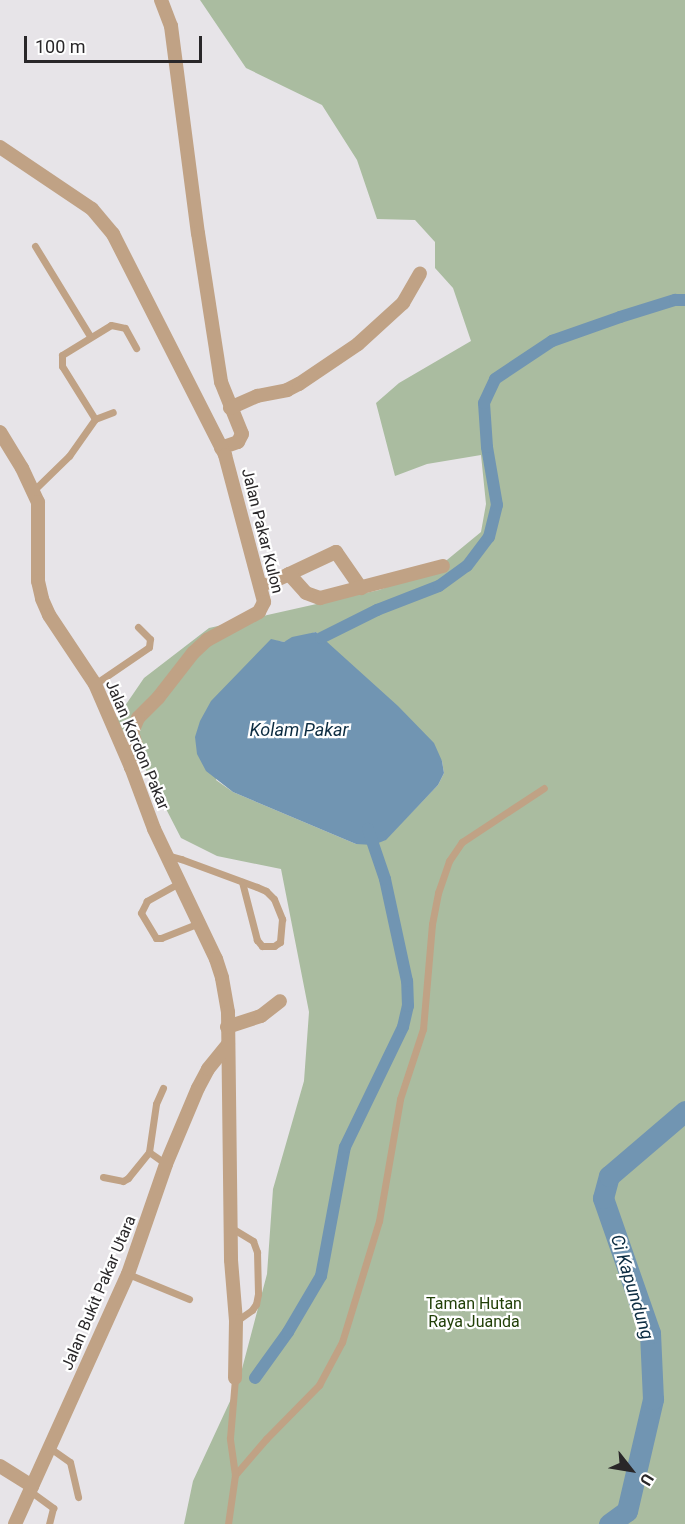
<!DOCTYPE html>
<style>
body{margin:0}
#map{position:relative;width:685px;height:1524px;overflow:hidden;background:#e7e4e8;font-family:Roboto,sans-serif}
div>[style]{position:absolute}
[style*='--x']{left:calc(var(--x)*1px);top:calc(var(--y)*1px);width:calc(var(--w)*1px);rotate:calc(var(--a)*1deg)}
.green>*{inset:0;background:#aabca0}
.water>*{inset:0;background:#7195b2}
.canal>*{height:12px;margin:-6px;padding:0 6px;transform-origin:6px;border-radius:6px;background:#7195b2}
.river>*{height:21px;margin:-10.5px;padding:0 10.5px;transform-origin:10.5px;border-radius:10.5px;background:#7195b2}
.service>*{height:7px;margin:-3.5px;padding:0 3.5px;transform-origin:3.5px;border-radius:3.5px;background:#c0a285}
.minor>*{height:14px;margin:-7px;padding:0 7px;transform-origin:7px;border-radius:7px;background:#c0a285}
span{translate:-50% -50%;white-space:nowrap;text-align:center;line-height:1.15;-webkit-text-stroke:4.5px #fff;paint-order:stroke}
.street-label{font-size:16px;color:#292729}
.park-label{font-size:16px;color:#224008}
.water-label{font-size:18px;color:#0d2d42;font-style:italic}
.north{position:absolute;left:601px;top:1440px;width:60px;height:60px;-webkit-text-stroke:4px #fff;paint-order:stroke;rotate:121deg;font-size:16px;font-weight:700;line-height:24px;text-align:center;color:#292729}
.north::after{content:'';display:block;margin:auto;width:21px;height:27px;background:#292729;clip-path:polygon(50% 0,100% 100%,50% 72%,0 100%)}
.scale{position:absolute;left:24px;top:36px;width:178px;height:27px;box-sizing:border-box;border:3px solid #292729;border-top:0;padding-left:8px;font-size:18px;line-height:21px;white-space:nowrap;color:#292729;-webkit-text-stroke:4px #fff;paint-order:stroke}
</style>
<div id="map">
<div class="green">
<div style="clip-path:polygon(evenodd,200px 0,685px 0,685px 1524px,184px 1524px,193px 1481px,238px 1384px,267px 1274px,273px 1189px,304px 1081px,309px 1012px,281px 869px,217px 856px,181px 838px,146px 770px,116px 719px,144px 678px,209px 628px,379px 590px,436px 569px,481px 532px,486px 504px,481px 455px,427px 464px,395px 476px,376px 403px,399px 383px,471px 341px,453px 288px,435px 268px,435px 242px,415px 220px,377px 219px,357px 160px,322px 105px,246px 68px,200px 0,316px 632px,442px 761px,444px 773px,438px 785px,385px 840px,356px 844px,233px 792px,216px 780px,271px 640px,284px 642px,316px 632px)"></div>
</div>
<div class="water">
<div style="clip-path:polygon(316px 632px,398px 706px,434px 743px,442px 761px,444px 773px,438px 785px,386px 840px,373px 845px,356px 844px,233px 792px,206px 771px,197px 754px,195px 737px,200px 721px,211px 701px,271px 639px,284px 642px,292px 637px)"></div>
</div>
<div class="canal">
<div style="--x:321;--y:638;--w:63;--a:-26.6"></div>
<div style="--x:377;--y:610;--w:66;--a:-21.2"></div>
<div style="--x:439;--y:586;--w:34;--a:-36"></div>
<div style="--x:467;--y:566;--w:36;--a:-53"></div>
<div style="--x:489;--y:537;--w:33;--a:-76"></div>
<div style="--x:497;--y:505;--w:59;--a:-99.8"></div>
<div style="--x:487;--y:447;--w:44;--a:-93.9"></div>
<div style="--x:484;--y:403;--w:26;--a:-65"></div>
<div style="--x:495;--y:379;--w:69;--a:-33.7"></div>
<div style="--x:552;--y:341;--w:72;--a:-19.4"></div>
<div style="--x:620;--y:317;--w:58;--a:-17.2"></div>
<div style="--x:675;--y:300;--w:10;--a:0"></div>
<div style="--x:255;--y:1378;--w:57;--a:-54.3"></div>
<div style="--x:288;--y:1332;--w:65;--a:-59.5"></div>
<div style="--x:321;--y:1276;--w:131;--a:-79.5"></div>
<div style="--x:345;--y:1147;--w:133;--a:-64.2"></div>
<div style="--x:403;--y:1027;--w:22;--a:-77"></div>
<div style="--x:408;--y:1006;--w:25;--a:-92"></div>
<div style="--x:407;--y:981;--w:104;--a:-102.2"></div>
<div style="--x:385;--y:879;--w:53;--a:-108.8"></div>
</div>
<div class="river">
<div style="--x:609;--y:1524;--w:22;--a:-36"></div>
<div style="--x:627;--y:1511;--w:115;--a:-76.9"></div>
<div style="--x:653;--y:1399;--w:66;--a:-92.6"></div>
<div style="--x:650;--y:1333;--w:143;--a:-109.2"></div>
<div style="--x:603;--y:1198;--w:23;--a:-75"></div>
<div style="--x:609;--y:1176;--w:100;--a:-40.5"></div>
</div>
<div class="service">
<div style="--x:35;--y:246;--w:105;--a:58.6"></div>
<div style="--x:95;--y:419;--w:62;--a:-121.9"></div>
<div style="--x:62;--y:366;--w:11;--a:-90"></div>
<div style="--x:62;--y:355;--w:57;--a:-31.5"></div>
<div style="--x:111;--y:325;--w:14;--a:12"></div>
<div style="--x:125;--y:328;--w:23;--a:61"></div>
<div style="--x:34;--y:490;--w:49;--a:-44.2"></div>
<div style="--x:69;--y:456;--w:45;--a:-54.9"></div>
<div style="--x:95;--y:419;--w:19;--a:-21"></div>
<div style="--x:95;--y:684;--w:65;--a:-34.4"></div>
<div style="--x:149;--y:647;--w:8;--a:-83"></div>
<div style="--x:150;--y:639;--w:17;--a:-135"></div>
<div style="--x:166;--y:855;--w:16;--a:15"></div>
<div style="--x:181;--y:859;--w:81;--a:20.2"></div>
<div style="--x:257;--y:887;--w:10;--a:24"></div>
<div style="--x:266;--y:891;--w:11;--a:45"></div>
<div style="--x:274;--y:899;--w:22;--a:68"></div>
<div style="--x:282;--y:919;--w:23;--a:95"></div>
<div style="--x:280;--y:942;--w:7;--a:146"></div>
<div style="--x:274;--y:946;--w:12;--a:180"></div>
<div style="--x:262;--y:946;--w:8;--a:-130"></div>
<div style="--x:257;--y:940;--w:60;--a:-104.5"></div>
<div style="--x:179;--y:883;--w:37;--a:151"></div>
<div style="--x:147;--y:901;--w:13;--a:117"></div>
<div style="--x:141;--y:913;--w:29;--a:59"></div>
<div style="--x:156;--y:938;--w:5;--a:0"></div>
<div style="--x:161;--y:938;--w:41;--a:-21.5"></div>
<div style="--x:163;--y:1088;--w:17;--a:114"></div>
<div style="--x:156;--y:1104;--w:49;--a:98.3"></div>
<div style="--x:149;--y:1152;--w:21;--a:35"></div>
<div style="--x:103;--y:1177;--w:20;--a:11"></div>
<div style="--x:123;--y:1181;--w:6;--a:-31"></div>
<div style="--x:128;--y:1178;--w:33;--a:-51"></div>
<div style="--x:230;--y:1227;--w:27;--a:31"></div>
<div style="--x:253;--y:1241;--w:12;--a:70"></div>
<div style="--x:257;--y:1252;--w:42;--a:88.6"></div>
<div style="--x:258;--y:1294;--w:10;--a:101"></div>
<div style="--x:256;--y:1304;--w:7;--a:124"></div>
<div style="--x:252;--y:1310;--w:19;--a:145"></div>
<div style="--x:128;--y:1274;--w:66;--a:22.3"></div>
<div style="--x:50;--y:1448;--w:24;--a:35"></div>
<div style="--x:70;--y:1462;--w:36;--a:77"></div>
<div style="--x:235;--y:1475;--w:48;--a:-49.3"></div>
<div style="--x:266;--y:1439;--w:76;--a:-45.5"></div>
<div style="--x:319;--y:1385;--w:49;--a:-61.9"></div>
<div style="--x:342;--y:1342;--w:127;--a:-73"></div>
<div style="--x:379;--y:1221;--w:124;--a:-80.2"></div>
<div style="--x:400;--y:1099;--w:74;--a:-71.8"></div>
<div style="--x:423;--y:1029;--w:105;--a:-85.1"></div>
<div style="--x:432;--y:924;--w:32;--a:-79"></div>
<div style="--x:438;--y:893;--w:34;--a:-71"></div>
<div style="--x:449;--y:861;--w:23;--a:-56"></div>
<div style="--x:462;--y:842;--w:98;--a:-33.4"></div>
<div style="--x:30;--y:1491;--w:29;--a:36"></div>
<div style="--x:53;--y:1508;--w:16;--a:104"></div>
<div style="--x:228;--y:1524;--w:49;--a:-81.9"></div>
<div style="--x:235;--y:1475;--w:37;--a:-98"></div>
<div style="--x:230;--y:1438;--w:60;--a:-85.2"></div>
</div>
<div class="minor">
<div style="--x:161;--y:0;--w:28;--a:69"></div>
<div style="--x:171;--y:26;--w:209;--a:82.6"></div>
<div style="--x:198;--y:233;--w:151;--a:81.2"></div>
<div style="--x:221;--y:382;--w:56;--a:68"></div>
<div style="--x:242;--y:434;--w:9;--a:117"></div>
<div style="--x:238;--y:442;--w:18;--a:161"></div>
<div style="--x:0;--y:147;--w:111;--a:34"></div>
<div style="--x:92;--y:209;--w:33;--a:50"></div>
<div style="--x:113;--y:234;--w:248;--a:63.1"></div>
<div style="--x:225;--y:455;--w:152;--a:75.1"></div>
<div style="--x:264;--y:602;--w:11;--a:117"></div>
<div style="--x:259;--y:612;--w:59;--a:151.7"></div>
<div style="--x:207;--y:640;--w:19;--a:137"></div>
<div style="--x:193;--y:653;--w:57;--a:127.9"></div>
<div style="--x:158;--y:698;--w:28;--a:135"></div>
<div style="--x:138;--y:718;--w:15;--a:113"></div>
<div style="--x:132;--y:732;--w:27;--a:73"></div>
<div style="--x:140;--y:758;--w:13;--a:135"></div>
<div style="--x:230;--y:408;--w:30;--a:-24"></div>
<div style="--x:257;--y:396;--w:31;--a:-11"></div>
<div style="--x:287;--y:390;--w:13;--a:-27"></div>
<div style="--x:299;--y:384;--w:71;--a:-34.1"></div>
<div style="--x:358;--y:344;--w:61;--a:-42.3"></div>
<div style="--x:403;--y:303;--w:34;--a:-60"></div>
<div style="--x:0;--y:432;--w:42;--a:58.6"></div>
<div style="--x:22;--y:468;--w:38;--a:65"></div>
<div style="--x:38;--y:502;--w:79;--a:90"></div>
<div style="--x:38;--y:581;--w:18;--a:77"></div>
<div style="--x:42;--y:599;--w:17;--a:66"></div>
<div style="--x:49;--y:615;--w:83;--a:56.3"></div>
<div style="--x:95;--y:684;--w:90;--a:66.6"></div>
<div style="--x:131;--y:767;--w:66;--a:69.6"></div>
<div style="--x:154;--y:829;--w:144;--a:64.5"></div>
<div style="--x:216;--y:959;--w:20;--a:72"></div>
<div style="--x:222;--y:978;--w:35;--a:80"></div>
<div style="--x:228;--y:1012;--w:248;--a:89.3"></div>
<div style="--x:231;--y:1260;--w:61;--a:85.3"></div>
<div style="--x:236;--y:1321;--w:57;--a:91"></div>
<div style="--x:289;--y:574;--w:52;--a:-25.1"></div>
<div style="--x:336;--y:552;--w:44;--a:55.2"></div>
<div style="--x:270;--y:583;--w:21;--a:-25"></div>
<div style="--x:289;--y:574;--w:25;--a:48"></div>
<div style="--x:306;--y:593;--w:15;--a:20"></div>
<div style="--x:320;--y:598;--w:127;--a:-14.6"></div>
<div style="--x:227;--y:1027;--w:36;--a:-18"></div>
<div style="--x:261;--y:1016;--w:24;--a:-38"></div>
<div style="--x:0;--y:1466;--w:38;--a:32"></div>
<div style="--x:15;--y:1524;--w:274;--a:-65.7"></div>
<div style="--x:128;--y:1274;--w:116;--a:-70.9"></div>
<div style="--x:166;--y:1164;--w:82;--a:-67.2"></div>
<div style="--x:198;--y:1088;--w:21;--a:-62"></div>
<div style="--x:208;--y:1069;--w:32;--a:-51"></div>
</div>
<div class="street-label">
<span style="left:262px;top:531px;rotate:76deg">Jalan Pakar Kulon</span>
<span style="left:137px;top:745px;rotate:67deg">Jalan Kordon Pakar</span>
<span style="left:99px;top:1293px;rotate:-67deg">Jalan Bukit Pakar Utara</span>
</div>
<div class="park-label">
<span style="left:474px;top:1313px">Taman Hutan<br>Raya Juanda</span>
</div>
<div class="water-label">
<span style="left:299px;top:730px">Kolam Pakar</span>
<span style="left:632px;top:1287px;rotate:73deg">Ci Kapundung</span>
</div>
<div class="north">U</div>
<div class="scale">100 m</div>
</div>
